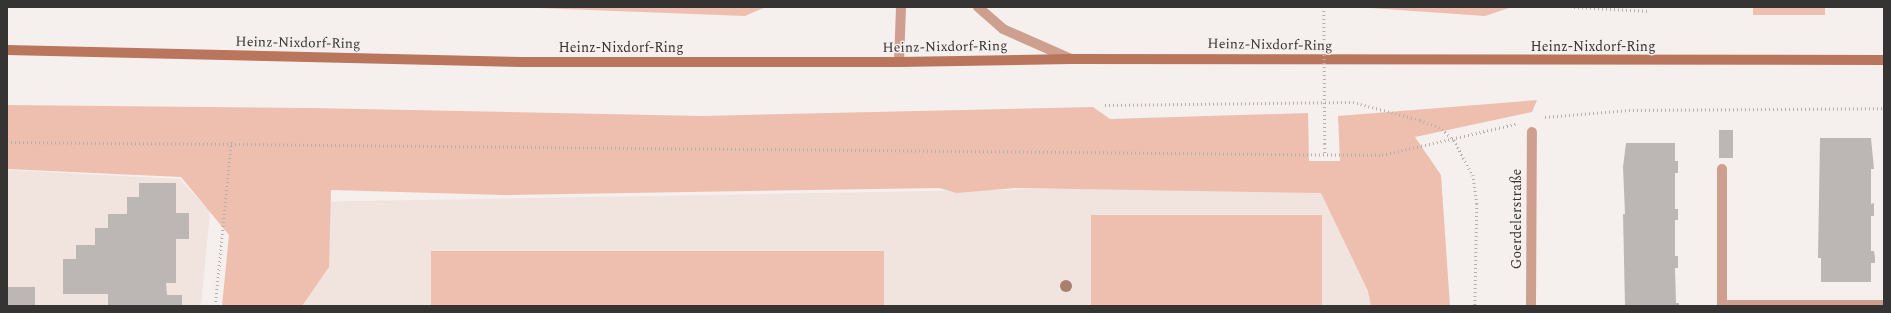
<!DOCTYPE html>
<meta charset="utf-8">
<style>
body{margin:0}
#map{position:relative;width:1891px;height:313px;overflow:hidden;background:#f5f0ee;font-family:Spectral,serif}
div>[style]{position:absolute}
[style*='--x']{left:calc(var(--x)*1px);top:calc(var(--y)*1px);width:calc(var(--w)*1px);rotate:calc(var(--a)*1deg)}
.built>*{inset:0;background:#f1e3de;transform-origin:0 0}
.green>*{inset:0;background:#eebfae;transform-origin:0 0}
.building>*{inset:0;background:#bcb7b5;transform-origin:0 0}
.path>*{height:2.5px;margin-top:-1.25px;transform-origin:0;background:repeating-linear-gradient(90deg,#b4b0ae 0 1px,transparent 0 4px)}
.minor>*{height:10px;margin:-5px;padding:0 5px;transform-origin:5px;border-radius:5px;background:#ce9f8e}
.tertiary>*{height:10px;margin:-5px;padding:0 5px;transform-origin:5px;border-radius:5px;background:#ce9f8e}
.secondary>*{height:10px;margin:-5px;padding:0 5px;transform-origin:5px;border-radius:5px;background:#ba755d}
.path-bridge>*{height:2.5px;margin-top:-1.25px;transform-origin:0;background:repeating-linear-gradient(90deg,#b4b0ae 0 1px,transparent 0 4px)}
.trees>*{width:12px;height:12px;margin:-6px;border-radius:50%;background:#a9806e}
span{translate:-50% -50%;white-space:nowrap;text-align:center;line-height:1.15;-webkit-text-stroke:3px #f5f0ee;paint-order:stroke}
.street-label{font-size:14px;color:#363433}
.frame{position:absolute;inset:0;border:8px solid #363433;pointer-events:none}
</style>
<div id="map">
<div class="built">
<div style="clip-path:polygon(7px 170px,180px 179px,210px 212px,201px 306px,35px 306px,35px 287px,7px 288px)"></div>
<div style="left:1391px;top:183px;width:123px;height:1093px;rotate:89deg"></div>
</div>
<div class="green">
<div style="clip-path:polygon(337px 7px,766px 7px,745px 16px,512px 7px)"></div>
<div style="clip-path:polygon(1356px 7px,1512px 7px,1485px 16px)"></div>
<div style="left:1753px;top:7px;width:72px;height:8px"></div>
<div style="clip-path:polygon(1537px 100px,1532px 112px,1415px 137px,1441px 175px,1450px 306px,1371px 306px,1368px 291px,1321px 193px,1015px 188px,957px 193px,939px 188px,503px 195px,331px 190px,329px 267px,302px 306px,222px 306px,229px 235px,181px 177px,7px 169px,7px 105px,311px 108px,702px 116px,1093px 107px,1110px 119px,1308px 113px,1309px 161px,1340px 161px,1338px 116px)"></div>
<div style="left:1091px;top:215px;width:231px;height:91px"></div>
<div style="left:431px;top:251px;width:453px;height:55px"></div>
</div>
<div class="building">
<div style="left:1719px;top:130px;width:14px;height:28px"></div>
<div style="clip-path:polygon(1820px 138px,1871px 138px,1874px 169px,1871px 169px,1871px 204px,1874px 203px,1874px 216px,1871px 216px,1871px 251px,1874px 251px,1875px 257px,1875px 263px,1871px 263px,1871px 282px,1821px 282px,1821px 258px,1818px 258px)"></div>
<div style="clip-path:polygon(1626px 143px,1675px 143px,1675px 161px,1678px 161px,1678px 173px,1675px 173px,1675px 209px,1678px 209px,1678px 220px,1675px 220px,1675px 256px,1678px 256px,1678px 268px,1675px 268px,1676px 303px,1679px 303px,1679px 306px,1625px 306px,1623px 214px,1625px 214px,1623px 167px)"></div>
<div style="clip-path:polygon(139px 183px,176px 183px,176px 213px,189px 213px,189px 239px,176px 239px,176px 283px,166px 283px,167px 295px,182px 295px,182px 306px,108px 306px,108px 294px,63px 294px,63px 259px,76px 259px,76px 245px,95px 245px,95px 228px,108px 228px,108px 214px,127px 214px,127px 197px,139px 197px)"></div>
<div style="left:35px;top:287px;width:19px;height:28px;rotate:90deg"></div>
</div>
<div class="path">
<div style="--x:1574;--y:7;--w:76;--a:3"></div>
<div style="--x:1105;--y:105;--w:248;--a:-0.7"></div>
<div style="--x:1353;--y:102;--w:69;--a:15"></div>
<div style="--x:1420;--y:120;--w:24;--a:22"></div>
<div style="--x:1442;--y:129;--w:16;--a:43"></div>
<div style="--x:1454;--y:140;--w:40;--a:62"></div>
<div style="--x:1473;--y:175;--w:29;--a:82"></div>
<div style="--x:1477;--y:204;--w:102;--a:91.1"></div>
<div style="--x:1545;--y:117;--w:84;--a:-4.8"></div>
<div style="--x:1629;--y:110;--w:255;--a:-0.4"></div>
<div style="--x:7;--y:142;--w:1375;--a:0.54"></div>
<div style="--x:1382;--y:155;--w:137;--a:-13.1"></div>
<div style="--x:1325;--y:144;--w:9;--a:90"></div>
<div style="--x:215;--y:306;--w:165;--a:-84.4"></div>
</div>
<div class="minor">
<div style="--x:899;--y:62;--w:55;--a:-87.9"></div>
<div style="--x:1722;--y:169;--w:137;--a:90"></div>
<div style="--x:1722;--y:305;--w:162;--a:0"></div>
<div style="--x:1531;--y:306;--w:174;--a:-89.7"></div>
</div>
<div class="tertiary">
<div style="--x:978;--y:7;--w:33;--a:41"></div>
<div style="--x:1003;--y:29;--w:74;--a:23.8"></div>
</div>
<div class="secondary">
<div style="--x:7;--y:50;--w:516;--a:1.33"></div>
<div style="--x:523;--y:62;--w:376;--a:0"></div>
<div style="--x:899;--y:62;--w:172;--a:-1"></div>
<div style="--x:1071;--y:59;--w:813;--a:0.07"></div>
</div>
<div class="path-bridge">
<div style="--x:1324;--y:7;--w:137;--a:89.6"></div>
</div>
<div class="trees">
<div style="left:1066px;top:286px"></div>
</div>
<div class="street-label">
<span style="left:298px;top:43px;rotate:1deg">Heinz-Nixdorf-Ring</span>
<span style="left:1270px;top:45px;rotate:1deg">Heinz-Nixdorf-Ring</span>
<span style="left:945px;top:47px;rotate:-1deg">Heinz-Nixdorf-Ring</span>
<span style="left:1593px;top:47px">Heinz-Nixdorf-Ring</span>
<span style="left:621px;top:48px">Heinz-Nixdorf-Ring</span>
<span style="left:1517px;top:219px;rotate:-90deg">Goerdelerstraße</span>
</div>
<div class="frame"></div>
</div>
